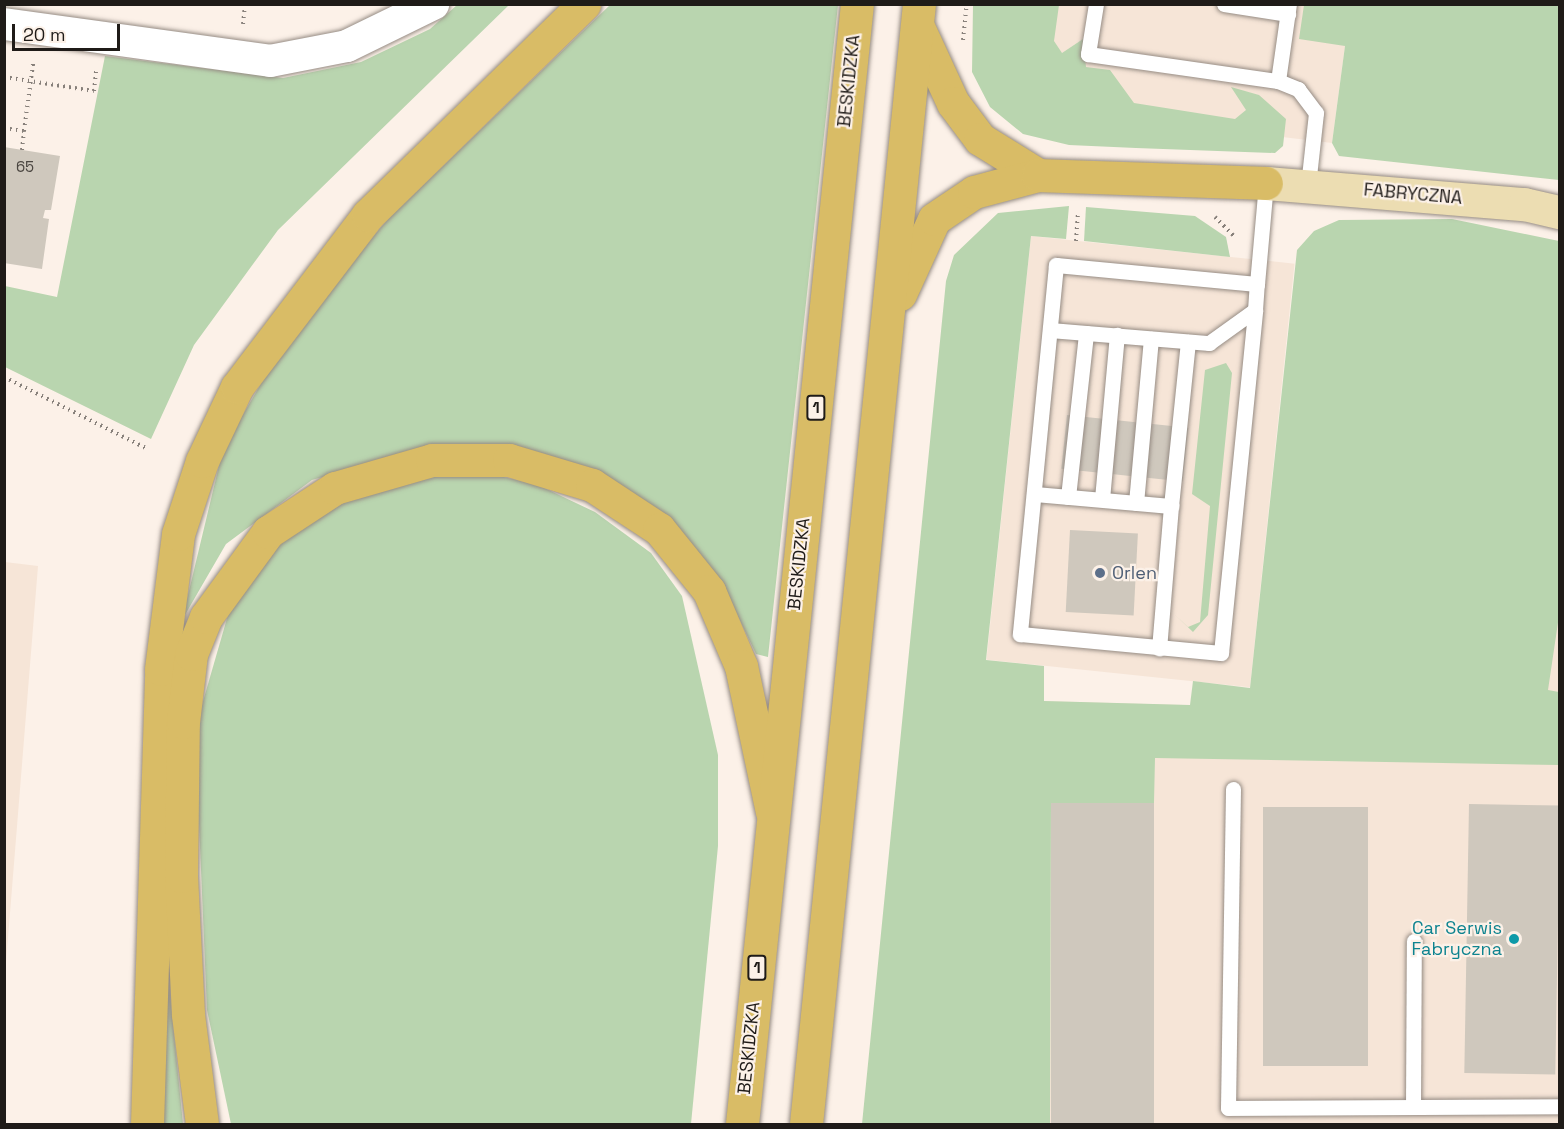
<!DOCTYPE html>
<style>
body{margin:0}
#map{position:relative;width:1564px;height:1129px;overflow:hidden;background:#fcf1e8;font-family:"Space Grotesk",sans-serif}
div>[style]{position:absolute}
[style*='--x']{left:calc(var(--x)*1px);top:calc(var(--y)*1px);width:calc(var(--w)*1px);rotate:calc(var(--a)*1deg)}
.built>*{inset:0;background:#f6e5d7;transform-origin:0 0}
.green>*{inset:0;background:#b9d5af}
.building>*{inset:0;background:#cfc8bd;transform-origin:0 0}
.path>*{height:4px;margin-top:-2px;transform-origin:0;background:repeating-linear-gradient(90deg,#87807a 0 1.5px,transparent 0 6px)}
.roads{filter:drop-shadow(0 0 2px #968c84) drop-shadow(0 0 2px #968c84)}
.service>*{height:15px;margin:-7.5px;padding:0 7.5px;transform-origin:7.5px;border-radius:7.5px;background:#fff}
.minor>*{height:32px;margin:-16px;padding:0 16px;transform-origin:16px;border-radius:16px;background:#fff}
.secondary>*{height:33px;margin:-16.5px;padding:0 16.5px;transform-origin:16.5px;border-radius:16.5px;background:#ecddb2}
.primary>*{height:33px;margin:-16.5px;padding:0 16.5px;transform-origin:16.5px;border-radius:16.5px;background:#d9bc66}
.dots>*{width:16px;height:16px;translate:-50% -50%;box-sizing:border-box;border:3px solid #fcf1e8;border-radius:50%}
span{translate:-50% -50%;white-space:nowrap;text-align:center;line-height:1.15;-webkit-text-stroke:4.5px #fcf1e8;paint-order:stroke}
.number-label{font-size:15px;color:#4b4641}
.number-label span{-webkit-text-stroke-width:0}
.shield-label span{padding:2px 4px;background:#fcf1e8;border:2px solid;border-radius:4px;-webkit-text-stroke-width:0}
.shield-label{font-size:16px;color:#1f1b18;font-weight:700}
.street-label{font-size:18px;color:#1f1b18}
.service-label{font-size:18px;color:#4e5e75}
.left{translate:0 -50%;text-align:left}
.culture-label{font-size:18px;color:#0d838f}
.right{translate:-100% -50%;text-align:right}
.frame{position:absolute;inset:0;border:6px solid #1f1b18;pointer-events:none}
.scale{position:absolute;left:12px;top:24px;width:108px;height:27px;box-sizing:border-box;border:3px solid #1f1b18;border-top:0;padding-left:8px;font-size:18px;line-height:21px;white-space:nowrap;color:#1f1b18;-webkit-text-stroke:4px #fcf1e8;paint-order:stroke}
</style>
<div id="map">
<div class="built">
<div style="clip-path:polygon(1042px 5px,1304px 5px,1345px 46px,1332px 143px,1085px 113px,1036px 50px)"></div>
<div style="left:1031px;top:236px;width:265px;height:426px;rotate:6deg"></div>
<div style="clip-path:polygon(1559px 395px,1559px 1124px,1010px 1124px,1008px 700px,1498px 714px)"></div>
<div style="clip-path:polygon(5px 562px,38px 566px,5px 975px,4px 562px)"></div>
</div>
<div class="green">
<div style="clip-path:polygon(457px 5px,509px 5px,278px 230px,194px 345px,151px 439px,5px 367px,5px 286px,57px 297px,105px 56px,283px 78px,361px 62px,430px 29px)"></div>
<div style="clip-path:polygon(610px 5px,838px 5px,768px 657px,756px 654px,732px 604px,669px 521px,422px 448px,312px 480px,226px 544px,182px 620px,223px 449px,266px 375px,327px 291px,389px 218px)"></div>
<div style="clip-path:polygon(973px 5px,1059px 5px,1054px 41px,1062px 53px,1083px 39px,1086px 67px,1110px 70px,1134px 103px,1235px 119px,1246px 110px,1231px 87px,1259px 95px,1286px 119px,1283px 146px,1275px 153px,1136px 148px,1069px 145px,1023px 134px,990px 107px,972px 72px)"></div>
<div style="clip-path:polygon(1304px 5px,1559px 5px,1559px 180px,1339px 156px,1332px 143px,1345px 46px,1299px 39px)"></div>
<div style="clip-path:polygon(1069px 206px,1066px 239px,1031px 236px,986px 660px,1044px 666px,1044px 701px,1190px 705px,1193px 681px,1250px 688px,1297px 250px,1314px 231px,1339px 220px,1452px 219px,1559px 241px,1560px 609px,1548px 690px,1559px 692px,1559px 765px,1155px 758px,1154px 803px,1051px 803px,1050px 1124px,862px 1124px,946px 281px,954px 255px,998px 213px)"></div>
<div style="clip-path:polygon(1086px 207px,1195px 216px,1226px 237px,1230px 257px,1084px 241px)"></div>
<div style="clip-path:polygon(1226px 363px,1232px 373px,1208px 615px,1193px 632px,1172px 612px,1188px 627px,1200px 622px,1210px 506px,1192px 494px,1205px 370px)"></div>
<div style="clip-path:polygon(499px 476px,538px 485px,595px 512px,651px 553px,682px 596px,718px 755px,718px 846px,691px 1124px,231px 1124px,207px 1010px,195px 729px,230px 608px,272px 547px,353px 497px,434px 477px)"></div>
<div style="clip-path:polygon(165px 944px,183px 1124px,163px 1124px)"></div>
</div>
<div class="building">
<div style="clip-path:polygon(4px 147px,60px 156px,51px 210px,45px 210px,43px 218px,49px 219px,42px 269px,4px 263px)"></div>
<div style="left:1067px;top:415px;width:122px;height:54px;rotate:6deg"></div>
<div style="left:1070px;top:530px;width:68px;height:82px;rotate:3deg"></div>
<div style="left:1051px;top:803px;width:103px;height:321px"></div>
<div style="left:1469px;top:804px;width:91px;height:269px;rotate:1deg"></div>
<div style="left:1263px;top:807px;width:105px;height:259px"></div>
</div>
<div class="path">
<div style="--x:243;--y:24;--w:20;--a:-84"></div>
<div style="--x:963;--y:40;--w:36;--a:-84"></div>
<div style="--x:4;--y:77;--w:91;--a:8.8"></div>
<div style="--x:94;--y:91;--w:20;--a:-84"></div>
<div style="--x:4;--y:128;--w:20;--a:9"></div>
<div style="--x:24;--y:131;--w:68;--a:-82.3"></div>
<div style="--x:22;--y:150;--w:19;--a:-84"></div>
<div style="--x:1215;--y:217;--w:28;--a:45"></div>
<div style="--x:1076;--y:241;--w:29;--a:-86"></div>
<div style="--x:4;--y:377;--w:161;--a:26.6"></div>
</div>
<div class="roads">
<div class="service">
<div style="--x:1096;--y:4;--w:51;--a:99.1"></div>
<div style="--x:1088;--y:54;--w:192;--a:8.1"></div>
<div style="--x:1278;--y:81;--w:78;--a:-81.9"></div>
<div style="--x:1224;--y:4;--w:65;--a:8.9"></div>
<div style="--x:1278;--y:81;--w:22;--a:22"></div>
<div style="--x:1298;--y:89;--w:30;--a:53"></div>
<div style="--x:1316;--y:113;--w:73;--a:96.3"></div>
<div style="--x:1257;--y:284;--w:202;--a:-174.6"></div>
<div style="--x:1056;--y:265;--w:371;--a:95.6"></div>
<div style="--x:1020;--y:634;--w:202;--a:5.4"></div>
<div style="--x:1221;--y:653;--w:345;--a:-84.3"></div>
<div style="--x:1255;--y:310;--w:26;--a:-86"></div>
<div style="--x:1257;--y:284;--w:101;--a:-84.9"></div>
<div style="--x:1050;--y:330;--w:160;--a:4.7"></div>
<div style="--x:1209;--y:343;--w:57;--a:-35.7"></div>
<div style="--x:1034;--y:494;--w:138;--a:5"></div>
<div style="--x:1171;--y:506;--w:143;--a:94.8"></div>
<div style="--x:1068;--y:497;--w:165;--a:-83.7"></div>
<div style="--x:1102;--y:499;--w:165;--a:-84.8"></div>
<div style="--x:1136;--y:503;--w:165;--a:-84.8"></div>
<div style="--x:1171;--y:506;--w:165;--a:-84.1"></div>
<div style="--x:1233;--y:789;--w:319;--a:90.9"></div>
<div style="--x:1228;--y:1108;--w:332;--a:-0.3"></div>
<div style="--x:1413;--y:1107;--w:166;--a:-89.7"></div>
</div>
<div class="minor">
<div style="--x:4;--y:24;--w:269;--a:7.9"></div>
<div style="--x:270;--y:61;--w:78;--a:-11"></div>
<div style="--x:347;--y:46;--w:96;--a:-26"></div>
</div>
<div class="secondary">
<div style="--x:1266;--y:183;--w:259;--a:4.7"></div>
<div style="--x:1524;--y:204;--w:37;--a:13"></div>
</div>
<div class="primary">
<div style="--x:918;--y:27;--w:84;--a:65.3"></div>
<div style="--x:953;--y:103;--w:45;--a:53.1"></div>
<div style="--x:980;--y:139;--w:68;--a:31.8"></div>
<div style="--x:900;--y:294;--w:82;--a:-65.6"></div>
<div style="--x:934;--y:219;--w:48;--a:-34"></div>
<div style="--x:974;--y:192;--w:66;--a:-14.9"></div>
<div style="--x:1038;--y:175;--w:228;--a:2"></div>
<div style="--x:147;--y:1124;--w:455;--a:-88.2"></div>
<div style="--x:161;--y:669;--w:136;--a:-82.8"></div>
<div style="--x:178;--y:534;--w:77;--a:-71.8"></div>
<div style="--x:202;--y:461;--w:82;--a:-64.7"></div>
<div style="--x:237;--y:387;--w:216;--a:-52.7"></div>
<div style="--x:368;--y:215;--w:302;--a:-44.3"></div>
<div style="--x:202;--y:1124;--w:111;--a:-97.3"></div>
<div style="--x:188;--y:1014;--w:138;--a:-92.9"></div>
<div style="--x:181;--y:876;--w:154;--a:-89.3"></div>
<div style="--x:183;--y:722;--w:68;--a:-83.3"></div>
<div style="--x:191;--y:654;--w:40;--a:-68"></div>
<div style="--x:206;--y:617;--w:105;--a:-53.9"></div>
<div style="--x:268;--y:532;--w:80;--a:-33.3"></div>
<div style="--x:335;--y:488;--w:101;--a:-16.1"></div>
<div style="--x:432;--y:460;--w:77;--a:0"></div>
<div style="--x:509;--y:460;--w:87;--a:16.8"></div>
<div style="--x:592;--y:485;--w:80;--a:33.3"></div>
<div style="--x:659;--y:529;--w:80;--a:51.1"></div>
<div style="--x:709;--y:591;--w:82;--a:66.9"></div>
<div style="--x:741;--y:666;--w:149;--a:78"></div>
<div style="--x:742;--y:1124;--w:1126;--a:-84.14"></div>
<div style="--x:806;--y:1124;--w:1126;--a:-84.24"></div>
</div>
</div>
<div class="dots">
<div style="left:1100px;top:573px;background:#5c6f8a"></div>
<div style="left:1514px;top:939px;background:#0f9aa8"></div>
</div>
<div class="number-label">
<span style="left:25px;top:167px">65</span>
</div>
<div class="shield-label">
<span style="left:816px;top:408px">1</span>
<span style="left:757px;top:968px">1</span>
</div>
<div class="street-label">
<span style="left:849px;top:81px;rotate:-84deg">BESKIDZKA</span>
<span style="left:1413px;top:194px;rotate:5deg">FABRYCZNA</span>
<span style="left:799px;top:564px;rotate:-84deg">BESKIDZKA</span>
<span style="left:749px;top:1048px;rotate:-84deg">BESKIDZKA</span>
</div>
<div class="service-label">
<span class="left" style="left:1112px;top:573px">Orlen</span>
</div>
<div class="culture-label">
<span class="right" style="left:1502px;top:939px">Car Serwis<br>Fabryczna</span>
</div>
<div class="frame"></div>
<div class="scale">20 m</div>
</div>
